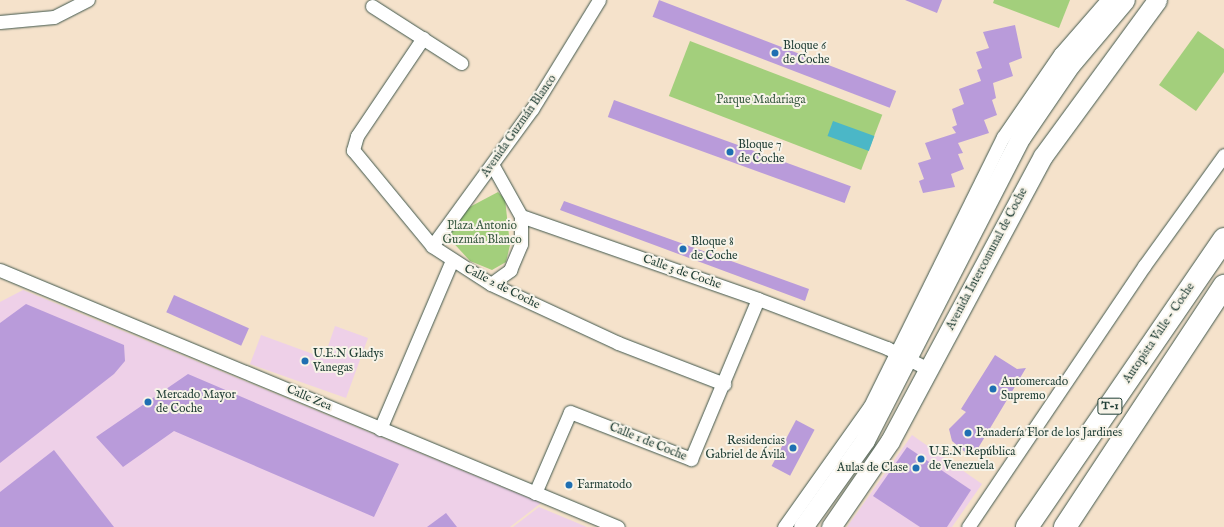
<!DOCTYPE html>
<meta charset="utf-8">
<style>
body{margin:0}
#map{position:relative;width:1224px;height:527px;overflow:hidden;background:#f5e2cb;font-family:"IM FELL English",serif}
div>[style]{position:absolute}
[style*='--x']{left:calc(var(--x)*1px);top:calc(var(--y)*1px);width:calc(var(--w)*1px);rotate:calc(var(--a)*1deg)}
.built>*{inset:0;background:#eed0e8}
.green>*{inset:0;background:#a3cf7c;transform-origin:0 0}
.water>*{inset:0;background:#4bb7c7;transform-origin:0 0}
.building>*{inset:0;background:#b99bda;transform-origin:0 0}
.roads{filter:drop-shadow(0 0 1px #3f564b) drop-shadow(0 0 1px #3f564b)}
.street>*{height:13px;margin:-6.5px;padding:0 6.5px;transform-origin:6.5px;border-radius:6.5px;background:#fff}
.secondary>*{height:19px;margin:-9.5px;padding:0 9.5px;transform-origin:9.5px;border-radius:9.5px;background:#fff}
.highway>*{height:22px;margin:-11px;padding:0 11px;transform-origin:11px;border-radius:11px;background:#fff}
.dots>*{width:11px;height:11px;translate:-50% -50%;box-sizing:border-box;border:2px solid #f7f3e8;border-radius:50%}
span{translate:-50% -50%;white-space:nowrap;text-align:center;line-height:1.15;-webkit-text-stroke:4px #f7f3e8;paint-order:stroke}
.shield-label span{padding:1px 3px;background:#f7f3e8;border:1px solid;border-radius:3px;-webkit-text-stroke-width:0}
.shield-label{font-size:11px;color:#1f3d34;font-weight:700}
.poi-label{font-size:12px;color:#1f3d34}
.left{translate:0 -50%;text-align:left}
.right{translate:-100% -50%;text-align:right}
.park-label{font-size:12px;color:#395a42}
.street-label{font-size:12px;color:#1f3d34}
</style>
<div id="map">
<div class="built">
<div style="clip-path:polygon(23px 290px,541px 503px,510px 527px,0 527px,0 302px)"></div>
<div style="clip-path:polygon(335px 326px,368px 338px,346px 398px,250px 364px,261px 335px,324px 358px)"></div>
<div style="clip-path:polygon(912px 435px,982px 484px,952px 527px,847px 527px)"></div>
<div style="clip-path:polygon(539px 507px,587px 527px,513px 527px)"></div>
</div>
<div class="green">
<div style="clip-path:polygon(994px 0,1070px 0,1059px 28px,993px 3px)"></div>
<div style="clip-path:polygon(1198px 31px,1224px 49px,1224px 72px,1196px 111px,1159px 85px)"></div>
<div style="left:690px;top:41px;width:206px;height:59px;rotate:21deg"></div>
<div style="clip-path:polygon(498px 192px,505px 199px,510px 245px,506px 262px,492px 270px,470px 261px,448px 237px,464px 210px)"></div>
</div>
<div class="water">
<div style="left:833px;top:121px;width:44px;height:16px;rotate:20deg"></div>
</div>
<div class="building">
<div style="left:659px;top:0;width:254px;height:18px;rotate:21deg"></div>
<div style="clip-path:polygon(905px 0,942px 0,937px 13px)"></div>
<div style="clip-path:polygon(1015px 25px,1022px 58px,1009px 63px,1013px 76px,993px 83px,996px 98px,992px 100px,997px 115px,984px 120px,989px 133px,958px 143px,963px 153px,958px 154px,964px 169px,951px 174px,955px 187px,923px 193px,919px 181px,924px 179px,918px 163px,931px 159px,925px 143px,956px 133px,952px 127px,957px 125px,952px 109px,964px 104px,959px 89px,981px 81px,977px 70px,982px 68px,976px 52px,989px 48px,983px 32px)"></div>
<div style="left:614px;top:100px;width:252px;height:18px;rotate:20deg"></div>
<div style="clip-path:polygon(564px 201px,809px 289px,805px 301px,560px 210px)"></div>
<div style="left:174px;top:295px;width:82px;height:19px;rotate:24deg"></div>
<div style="clip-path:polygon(26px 304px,124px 345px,125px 361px,114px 374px,0 463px,0 323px)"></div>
<div style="clip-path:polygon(995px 355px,1017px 369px,1026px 368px,977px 450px,965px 452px,952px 441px,949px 429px,966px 412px,961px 409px)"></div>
<div style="clip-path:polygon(188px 374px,399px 464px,374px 517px,174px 431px,123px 467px,96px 437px)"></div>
<div style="left:796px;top:420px;width:21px;height:52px;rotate:28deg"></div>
<div style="clip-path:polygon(907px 447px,971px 490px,947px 527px,920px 527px,873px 496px)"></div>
<div style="clip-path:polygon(54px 450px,114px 527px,0 527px,0 492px)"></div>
<div style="clip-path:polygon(446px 513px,457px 527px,427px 527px)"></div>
</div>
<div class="roads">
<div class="street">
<div style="--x:372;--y:6;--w:106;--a:32.6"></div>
<div style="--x:0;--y:22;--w:54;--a:-5.3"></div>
<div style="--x:54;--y:17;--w:38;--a:-27"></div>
<div style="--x:423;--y:38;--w:118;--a:124"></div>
<div style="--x:357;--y:136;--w:15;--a:106"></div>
<div style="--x:353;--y:150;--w:124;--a:50.5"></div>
<div style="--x:432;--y:246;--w:70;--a:32.8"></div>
<div style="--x:491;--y:284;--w:140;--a:24.9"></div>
<div style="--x:618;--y:343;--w:114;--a:21.1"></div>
<div style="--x:493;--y:166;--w:57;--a:60.8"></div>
<div style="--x:521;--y:216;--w:251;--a:19.3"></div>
<div style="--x:758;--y:299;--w:138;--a:20.8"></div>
<div style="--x:887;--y:348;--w:48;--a:27.1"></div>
<div style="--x:432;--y:246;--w:170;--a:-53.9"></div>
<div style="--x:532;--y:109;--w:128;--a:-58.4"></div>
<div style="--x:0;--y:270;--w:669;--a:22.58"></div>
<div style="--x:491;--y:284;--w:24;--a:-36"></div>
<div style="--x:510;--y:270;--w:28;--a:-67"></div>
<div style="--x:521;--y:244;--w:28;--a:-90"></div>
<div style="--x:380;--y:429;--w:184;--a:-66.9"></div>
<div style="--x:535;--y:493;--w:88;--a:-66.6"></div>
<div style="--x:570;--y:412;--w:130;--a:21.2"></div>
<div style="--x:691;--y:459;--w:173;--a:-67.3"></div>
<div style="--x:784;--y:527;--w:148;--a:-54.6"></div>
<div style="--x:870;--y:406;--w:300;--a:-63.7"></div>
<div style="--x:1003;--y:137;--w:101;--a:-55.5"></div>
<div style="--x:1060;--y:54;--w:72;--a:-49"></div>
<div style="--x:968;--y:527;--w:315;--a:-56"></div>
<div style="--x:1144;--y:266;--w:137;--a:-54.2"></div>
</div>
<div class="secondary">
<div style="--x:803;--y:527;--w:107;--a:-54.5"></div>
<div style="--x:865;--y:440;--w:341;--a:-62.8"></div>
<div style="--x:1021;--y:137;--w:87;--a:-55.8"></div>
<div style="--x:1070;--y:65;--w:85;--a:-49.8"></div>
<div style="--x:831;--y:527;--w:104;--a:-55.5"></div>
<div style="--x:890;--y:441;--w:323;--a:-61.8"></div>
<div style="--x:1043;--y:156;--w:193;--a:-53.8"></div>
</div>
<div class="highway">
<div style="--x:1027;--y:527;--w:349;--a:-55.6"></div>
<div style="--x:1065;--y:527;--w:289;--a:-56.6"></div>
</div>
</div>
<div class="dots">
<div style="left:775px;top:53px;background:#1f6fb2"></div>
<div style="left:730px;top:152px;background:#1f6fb2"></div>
<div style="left:683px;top:249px;background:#1f6fb2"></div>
<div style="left:305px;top:361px;background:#1f6fb2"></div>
<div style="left:993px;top:389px;background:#1f6fb2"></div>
<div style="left:148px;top:402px;background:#1f6fb2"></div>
<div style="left:968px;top:433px;background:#1f6fb2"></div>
<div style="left:793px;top:448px;background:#1f6fb2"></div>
<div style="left:921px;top:459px;background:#1f6fb2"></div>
<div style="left:916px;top:468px;background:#1f6fb2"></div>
<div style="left:569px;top:485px;background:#1f6fb2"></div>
</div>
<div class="shield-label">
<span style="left:1110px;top:406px">T-1</span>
</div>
<div class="poi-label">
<span class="left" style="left:783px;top:53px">Bloque 6<br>de Coche</span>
<span class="left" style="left:738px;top:152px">Bloque 7<br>de Coche</span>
<span class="left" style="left:691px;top:249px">Bloque 8<br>de Coche</span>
<span class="left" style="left:313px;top:361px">U.E.N Gladys<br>Vanegas</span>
<span class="left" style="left:1001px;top:389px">Automercado<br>Supremo</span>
<span class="left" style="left:156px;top:402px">Mercado Mayor<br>de Coche</span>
<span class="left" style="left:976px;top:433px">Panadería Flor de los Jardines</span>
<span class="right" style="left:785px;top:448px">Residencias<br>Gabriel de Ávila</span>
<span class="left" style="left:929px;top:459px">U.E.N República<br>de Venezuela</span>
<span class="right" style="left:908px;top:468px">Aulas de Clase</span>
<span class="left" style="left:577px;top:485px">Farmatodo</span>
</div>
<div class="park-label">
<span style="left:761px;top:100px">Parque Madariaga</span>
<span style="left:482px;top:233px">Plaza Antonio<br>Guzmán Blanco</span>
</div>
<div class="street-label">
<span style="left:519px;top:126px;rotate:-55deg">Avenida Guzmán Blanco</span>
<span style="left:987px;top:259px;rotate:-62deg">Avenida Intercomunal de Coche</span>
<span style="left:682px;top:272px;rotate:19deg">Calle 3 de Coche</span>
<span style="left:502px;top:287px;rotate:27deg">Calle 2 de Coche</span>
<span style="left:1159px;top:333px;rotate:-56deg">Autopista Valle - Coche</span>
<span style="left:309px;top:398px;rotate:23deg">Calle Zea</span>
<span style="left:648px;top:442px;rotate:22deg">Calle 1 de Coche</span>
</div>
</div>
